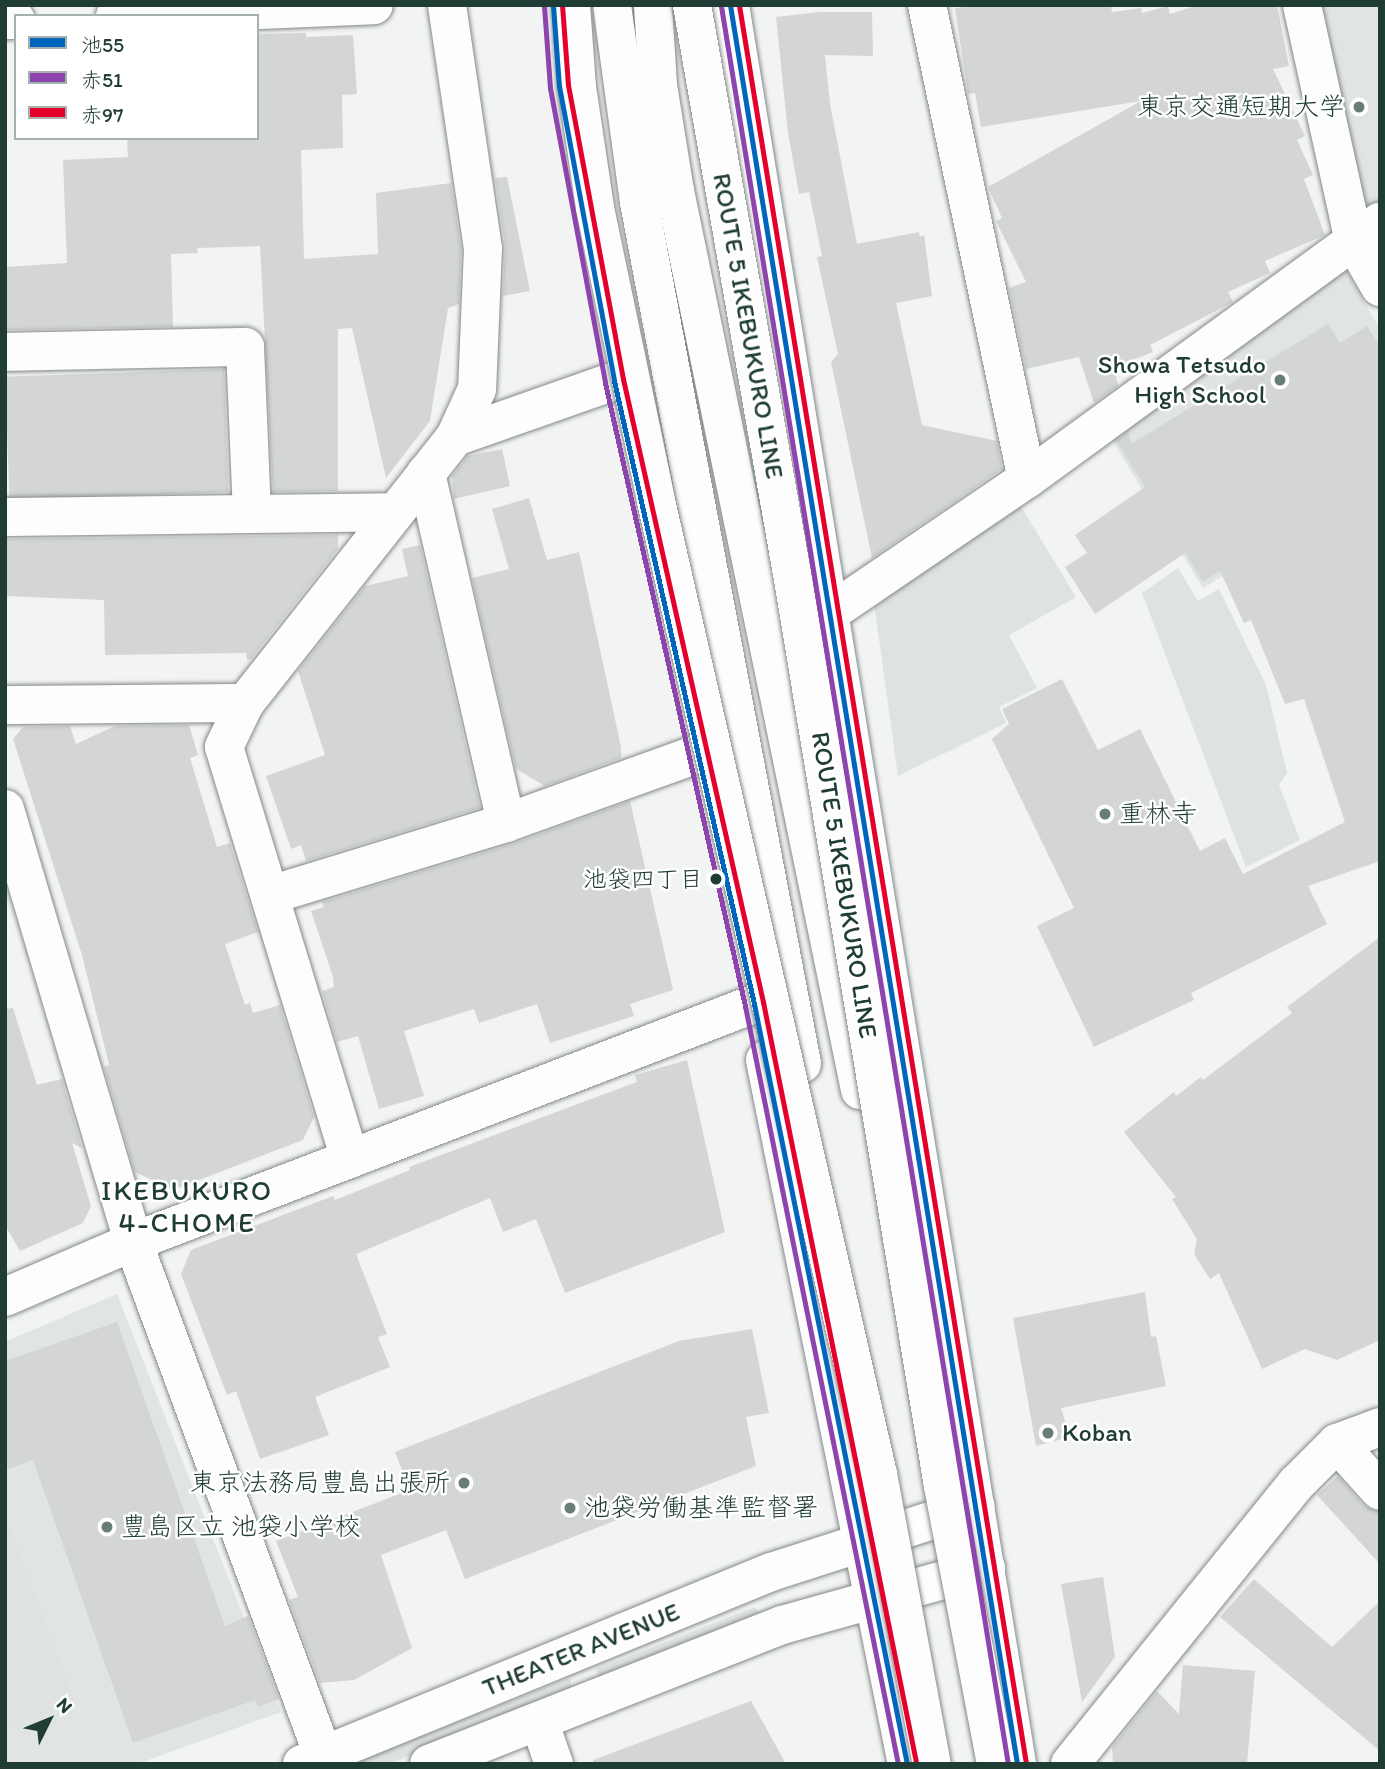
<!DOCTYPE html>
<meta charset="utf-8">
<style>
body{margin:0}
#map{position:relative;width:1385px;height:1769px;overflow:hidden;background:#f2f3f3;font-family:Itim,"Klee One",sans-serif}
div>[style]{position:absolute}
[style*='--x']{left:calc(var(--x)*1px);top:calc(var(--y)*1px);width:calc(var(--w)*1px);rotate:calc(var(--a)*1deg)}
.built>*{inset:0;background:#e0e4e3}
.green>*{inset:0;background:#dee2e1}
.building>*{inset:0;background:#d3d6d5;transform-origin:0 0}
.roads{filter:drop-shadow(0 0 2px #838988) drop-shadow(0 0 2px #838988)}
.street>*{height:38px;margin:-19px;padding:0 19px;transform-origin:19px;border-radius:19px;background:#fdfdfd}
.secondary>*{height:38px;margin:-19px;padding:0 19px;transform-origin:19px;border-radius:19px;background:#fdfdfd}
.highway>*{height:38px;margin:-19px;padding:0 19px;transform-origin:19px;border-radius:19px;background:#fdfdfd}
.bridges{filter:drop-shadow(0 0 2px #838988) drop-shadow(0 0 2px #838988)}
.highway-bridge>*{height:38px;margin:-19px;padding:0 19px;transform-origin:19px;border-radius:19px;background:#fdfdfd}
.bus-1>*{height:5px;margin:-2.5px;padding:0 2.5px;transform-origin:2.5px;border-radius:2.5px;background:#0065bd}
.bus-2>*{height:5px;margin:-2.5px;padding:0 2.5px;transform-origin:2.5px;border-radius:2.5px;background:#8e44ad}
.bus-3>*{height:5px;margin:-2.5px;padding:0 2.5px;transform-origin:2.5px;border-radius:2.5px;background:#e4002b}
.dots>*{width:19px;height:19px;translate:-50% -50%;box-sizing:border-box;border:4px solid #fff;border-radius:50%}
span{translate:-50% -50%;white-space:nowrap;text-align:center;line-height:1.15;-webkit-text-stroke:5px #fff;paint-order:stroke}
.bus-label{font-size:24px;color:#1f3d34}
.right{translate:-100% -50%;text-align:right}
.poi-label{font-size:26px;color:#1f3d34}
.left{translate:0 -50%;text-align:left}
.street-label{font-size:26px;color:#1f3d34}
.neighbourhood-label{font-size:28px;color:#1f3d34;letter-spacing:2px}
.frame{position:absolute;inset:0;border:7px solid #1f3d34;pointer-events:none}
.legend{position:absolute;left:14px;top:14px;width:245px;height:126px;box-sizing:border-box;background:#fff;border:2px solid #a5b1ae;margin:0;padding:9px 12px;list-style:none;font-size:21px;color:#1f3d34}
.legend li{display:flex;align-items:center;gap:14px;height:35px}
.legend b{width:35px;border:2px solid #a5b1ae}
.north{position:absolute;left:14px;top:1685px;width:70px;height:70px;-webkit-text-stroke:5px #fff;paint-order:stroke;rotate:47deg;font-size:19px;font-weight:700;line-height:28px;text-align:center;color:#1f3d34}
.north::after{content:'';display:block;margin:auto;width:24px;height:32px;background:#1f3d34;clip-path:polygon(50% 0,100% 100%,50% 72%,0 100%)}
</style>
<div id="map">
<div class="built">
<div style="clip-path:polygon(1317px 5px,1380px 5px,1380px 209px,1360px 211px)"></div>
<div style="clip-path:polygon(1342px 264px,1380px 329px,1380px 509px,1367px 488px,1203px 588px,1107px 432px)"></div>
<div style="clip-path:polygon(117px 1294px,281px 1712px,137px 1764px,5px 1764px,5px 1342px)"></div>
</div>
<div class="green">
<div style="clip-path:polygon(1017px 500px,1076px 597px,1009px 635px,1037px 688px,999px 707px,1006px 723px,898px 776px,873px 596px)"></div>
<div style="clip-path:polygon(1178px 568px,1198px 601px,1219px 589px,1266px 685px,1287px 773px,1279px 785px,1300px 840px,1246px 867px,1142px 593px)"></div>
<div style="clip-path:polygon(5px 1514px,76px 1704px,5px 1729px)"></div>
<div style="clip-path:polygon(755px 1607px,758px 1613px,599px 1678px,596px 1669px)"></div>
<div style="clip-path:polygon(570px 1678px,572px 1690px,389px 1764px,351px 1764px)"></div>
</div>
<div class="building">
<div style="clip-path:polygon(984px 5px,1111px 5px,1112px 12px,1141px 8px,1142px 13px,1168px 6px,1170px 14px,1198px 5px,1277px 5px,1289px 66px,1273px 69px,1305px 136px,1297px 140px,1313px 175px,1304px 179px,1325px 235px,1265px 261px,1270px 273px,1228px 292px,1233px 302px,1150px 345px,1153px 352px,1114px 367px,1118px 386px,1094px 403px,1079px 357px,1026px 369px,1009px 288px,1026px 282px,996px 221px,1002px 218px,988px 187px,1141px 101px,981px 127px,975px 93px,968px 94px,955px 8px)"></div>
<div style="clip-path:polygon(821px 12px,872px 12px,873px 56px,825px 55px,830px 104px,857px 244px,919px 232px,920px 237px,924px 235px,932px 296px,896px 303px,922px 425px,997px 441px,1002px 469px,872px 558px,831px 362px,838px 354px,817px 257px,822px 256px,809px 192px,799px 194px,788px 133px,776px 17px)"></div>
<div style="clip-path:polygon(306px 33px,306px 37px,353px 35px,357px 94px,342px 95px,343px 148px,301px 150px,304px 259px,378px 254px,376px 193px,451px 183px,461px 249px,459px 304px,448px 308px,430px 421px,386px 478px,352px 328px,338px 329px,338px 491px,273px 492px,260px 246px,197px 248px,198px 253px,171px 254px,173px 327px,5px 330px,5px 267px,67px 263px,63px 160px,128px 157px,127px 138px,257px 138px,257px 34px)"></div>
<div style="clip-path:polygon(507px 177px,530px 291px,503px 296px,505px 245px,495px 178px)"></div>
<div style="clip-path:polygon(1328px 324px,1340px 343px,1367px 326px,1380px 347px,1380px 861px,1308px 886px,1327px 924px,1191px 993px,1194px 1000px,1094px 1047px,1037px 926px,1074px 908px,992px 739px,1009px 724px,1002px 709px,1062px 679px,1098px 750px,1140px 729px,1200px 851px,1225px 838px,1243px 874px,1345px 822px,1304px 699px,1285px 704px,1251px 620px,1244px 623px,1220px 571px,1203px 582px,1185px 553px,1095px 614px,1065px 567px,1087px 553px,1075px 535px,1145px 487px,1116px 441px,1128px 432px,1131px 444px)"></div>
<div style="left:224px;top:369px;width:123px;height:219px;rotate:88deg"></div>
<div style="clip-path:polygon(502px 449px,510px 486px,454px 499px,452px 476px,468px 456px)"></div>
<div style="clip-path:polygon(529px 498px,547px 560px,579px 552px,621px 747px,621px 758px,545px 786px,516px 769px,472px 578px,509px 569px,492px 509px)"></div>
<div style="clip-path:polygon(338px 535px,338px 549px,251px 659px,247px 660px,246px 653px,105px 655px,104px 600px,5px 596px,5px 539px)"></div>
<div style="clip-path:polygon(420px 545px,480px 808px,306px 861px,301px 845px,291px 849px,266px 776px,325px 755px,298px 671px,365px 586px,408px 576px,402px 549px)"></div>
<div style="clip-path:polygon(189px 725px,198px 755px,190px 758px,217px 847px,230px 843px,258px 932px,225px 944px,245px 1005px,250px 1003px,253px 1013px,280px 1005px,314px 1117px,303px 1140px,173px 1190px,135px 1172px,104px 1067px,109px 1065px,82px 955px,13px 739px,23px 727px,70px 726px,76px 744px,115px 726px)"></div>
<div style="clip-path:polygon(630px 801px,673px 990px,630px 1004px,634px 1016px,550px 1043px,537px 1004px,479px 1023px,474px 1009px,404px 1031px,424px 1096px,379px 1109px,358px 1036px,337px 1042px,322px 991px,334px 987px,333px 977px,311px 911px,324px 907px,322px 902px,512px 844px)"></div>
<div style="clip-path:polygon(1380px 937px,1380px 1340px,1337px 1360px,1305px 1349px,1262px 1369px,1219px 1273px,1210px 1279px,1194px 1254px,1197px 1239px,1172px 1199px,1176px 1197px,1124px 1132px,1174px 1092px,1176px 1096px,1201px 1077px,1203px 1080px,1292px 1013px,1287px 1007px)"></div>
<div style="clip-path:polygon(13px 1008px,37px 1085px,62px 1079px,82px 1148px,72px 1143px,91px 1206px,83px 1223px,20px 1251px,5px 1225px,5px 1009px)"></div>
<div style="clip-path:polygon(687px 1060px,725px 1232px,565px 1293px,536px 1219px,503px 1232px,490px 1198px,356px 1254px,387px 1334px,378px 1337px,390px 1367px,315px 1397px,329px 1435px,260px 1459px,236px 1391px,227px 1395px,181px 1274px,191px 1250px,333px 1196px,335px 1200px,410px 1170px,409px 1167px,637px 1082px,635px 1075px)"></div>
<div style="clip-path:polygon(1145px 1292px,1151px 1337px,1156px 1336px,1166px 1386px,1061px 1408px,1070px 1437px,1036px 1446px,1013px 1318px)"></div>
<div style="clip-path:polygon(117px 1322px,225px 1626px,248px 1616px,279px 1699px,258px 1707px,255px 1700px,133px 1743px,33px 1460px,5px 1470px,5px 1361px)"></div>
<div style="clip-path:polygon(752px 1329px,769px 1413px,746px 1417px,756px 1466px,465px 1579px,446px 1530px,381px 1555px,412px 1648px,354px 1680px,320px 1683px,289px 1600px,298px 1597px,276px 1541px,410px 1490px,395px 1452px,679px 1341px)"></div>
<div style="clip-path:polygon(1338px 1476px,1364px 1506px,1380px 1512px,1380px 1564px,1317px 1495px)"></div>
<div style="clip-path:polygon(1103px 1577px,1115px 1657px,1082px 1702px,1061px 1584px)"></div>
<div style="clip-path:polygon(1254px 1579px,1332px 1647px,1380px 1601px,1380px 1751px,1220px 1617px)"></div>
<div style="clip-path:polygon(1183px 1665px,1255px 1671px,1247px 1764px,1113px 1764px,1112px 1747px,1157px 1691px,1179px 1714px)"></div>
<div style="clip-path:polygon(751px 1701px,786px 1764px,593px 1764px,593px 1760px)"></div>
</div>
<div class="roads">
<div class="street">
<div style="--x:447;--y:5;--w:246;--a:81.6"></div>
<div style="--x:483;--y:248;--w:141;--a:92.4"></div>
<div style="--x:477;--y:389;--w:53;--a:114.6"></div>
<div style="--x:927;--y:5;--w:484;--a:78.1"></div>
<div style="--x:1302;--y:5;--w:243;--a:77.6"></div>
<div style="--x:1354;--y:242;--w:52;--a:60"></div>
<div style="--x:115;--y:16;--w:259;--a:-2.4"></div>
<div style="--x:5;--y:20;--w:11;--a:0"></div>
<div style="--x:5;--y:352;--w:240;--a:-1.2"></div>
<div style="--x:245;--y:347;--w:167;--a:87.6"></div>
<div style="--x:426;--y:473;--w:359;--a:77.1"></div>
<div style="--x:5;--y:517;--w:390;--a:-0.7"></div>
<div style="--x:831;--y:612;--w:237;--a:-34.2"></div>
<div style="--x:1027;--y:479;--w:437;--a:-36.1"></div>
<div style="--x:5;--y:705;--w:240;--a:-0.5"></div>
<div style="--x:5;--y:809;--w:452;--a:73.5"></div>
<div style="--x:133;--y:1242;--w:547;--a:69.68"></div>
<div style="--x:270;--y:895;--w:247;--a:-17"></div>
<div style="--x:506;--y:823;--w:201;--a:-19.8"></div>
<div style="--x:350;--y:1159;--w:431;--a:-107"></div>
<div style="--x:224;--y:747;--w:49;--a:-64.5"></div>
<div style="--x:245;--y:703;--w:339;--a:-51.7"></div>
<div style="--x:455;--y:437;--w:169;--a:-19.4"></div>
<div style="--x:5;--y:1297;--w:139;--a:-23.3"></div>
<div style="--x:133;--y:1242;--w:665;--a:-20.97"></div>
<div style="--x:1337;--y:1443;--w:64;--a:48.1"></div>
<div style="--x:539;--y:1721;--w:46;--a:70.8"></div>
<div style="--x:1070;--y:1764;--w:360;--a:-51.1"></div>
<div style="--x:1296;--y:1484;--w:58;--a:-45"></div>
<div style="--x:1337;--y:1443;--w:46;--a:-20.4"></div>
</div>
<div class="secondary">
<div style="--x:302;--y:1764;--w:507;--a:-22.26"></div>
<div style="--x:771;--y:1572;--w:215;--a:-17.8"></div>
<div style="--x:429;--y:1764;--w:379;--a:-21.5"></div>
<div style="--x:782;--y:1625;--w:212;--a:-15.6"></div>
</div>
<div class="highway">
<div style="--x:612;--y:5;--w:199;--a:82.2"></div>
<div style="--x:639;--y:202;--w:877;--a:79.29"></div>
<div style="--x:653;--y:5;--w:80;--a:86.4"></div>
<div style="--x:658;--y:85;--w:107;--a:80.9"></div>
<div style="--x:675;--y:191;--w:918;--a:78.37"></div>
<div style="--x:730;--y:5;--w:1782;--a:80.73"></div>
<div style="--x:765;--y:1060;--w:718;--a:78.6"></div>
</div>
</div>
<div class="bridges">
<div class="highway-bridge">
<div style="--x:571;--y:5;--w:82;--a:85.8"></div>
<div style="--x:577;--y:87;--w:122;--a:81.5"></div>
<div style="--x:595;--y:208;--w:299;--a:78.2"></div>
<div style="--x:656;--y:501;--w:998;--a:77.15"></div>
<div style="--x:878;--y:1474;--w:295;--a:79.5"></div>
<div style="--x:692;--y:5;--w:589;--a:80.03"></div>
<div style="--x:794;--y:585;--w:913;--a:80.61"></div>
<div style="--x:943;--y:1486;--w:283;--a:79.2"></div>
</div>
</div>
<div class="bus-1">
<div style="--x:553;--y:5;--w:81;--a:85.8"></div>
<div style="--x:559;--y:86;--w:300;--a:79.4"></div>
<div style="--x:614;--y:381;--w:639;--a:77.33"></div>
<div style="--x:754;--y:1004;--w:775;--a:78.62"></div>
<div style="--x:730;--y:5;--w:1782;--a:80.73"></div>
</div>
<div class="bus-2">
<div style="--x:544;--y:6;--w:82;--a:85.8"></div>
<div style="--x:550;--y:88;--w:300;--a:79.4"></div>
<div style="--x:605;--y:383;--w:639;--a:77.33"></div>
<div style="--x:745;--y:1006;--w:773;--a:78.59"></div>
<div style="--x:721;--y:6;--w:1781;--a:80.73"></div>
</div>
<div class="bus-3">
<div style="--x:562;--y:5;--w:80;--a:85.7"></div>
<div style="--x:568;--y:85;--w:299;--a:79.4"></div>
<div style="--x:623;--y:379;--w:639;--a:77.33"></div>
<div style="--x:763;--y:1002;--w:775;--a:78.62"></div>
<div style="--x:739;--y:5;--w:1781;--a:80.73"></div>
</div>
<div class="dots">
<div style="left:1359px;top:107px;background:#697d77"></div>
<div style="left:1280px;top:380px;background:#697d77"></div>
<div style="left:1105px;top:814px;background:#697d77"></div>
<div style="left:716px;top:879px;background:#1f3d34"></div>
<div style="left:1048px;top:1433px;background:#697d77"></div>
<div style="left:464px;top:1483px;background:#697d77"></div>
<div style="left:570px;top:1508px;background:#697d77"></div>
<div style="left:107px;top:1527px;background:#697d77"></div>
</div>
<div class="bus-label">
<span class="right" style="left:703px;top:879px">池袋四丁目</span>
</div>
<div class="poi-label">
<span class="right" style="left:1345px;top:107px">東京交通短期大学</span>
<span class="right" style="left:1266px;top:380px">Showa Tetsudo<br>High School</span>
<span class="left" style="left:1119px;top:814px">重林寺</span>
<span class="left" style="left:1062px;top:1433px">Koban</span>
<span class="right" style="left:450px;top:1483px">東京法務局豊島出張所</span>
<span class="left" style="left:584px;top:1508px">池袋労働基準監督署</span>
<span class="left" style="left:121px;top:1527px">豊島区立 池袋小学校</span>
</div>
<div class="street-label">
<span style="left:748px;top:326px;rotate:80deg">ROUTE 5 IKEBUKURO LINE</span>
<span style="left:844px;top:885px;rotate:81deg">ROUTE 5 IKEBUKURO LINE</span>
<span style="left:581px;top:1650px;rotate:-22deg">THEATER AVENUE</span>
</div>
<div class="neighbourhood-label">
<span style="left:187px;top:1206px">IKEBUKURO<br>4-CHOME</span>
</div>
<div class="frame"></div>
<ul class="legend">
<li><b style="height:9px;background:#0065bd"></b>池55</li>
<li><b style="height:9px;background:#8e44ad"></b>赤51</li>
<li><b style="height:9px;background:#e4002b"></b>赤97</li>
</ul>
<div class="north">N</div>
</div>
